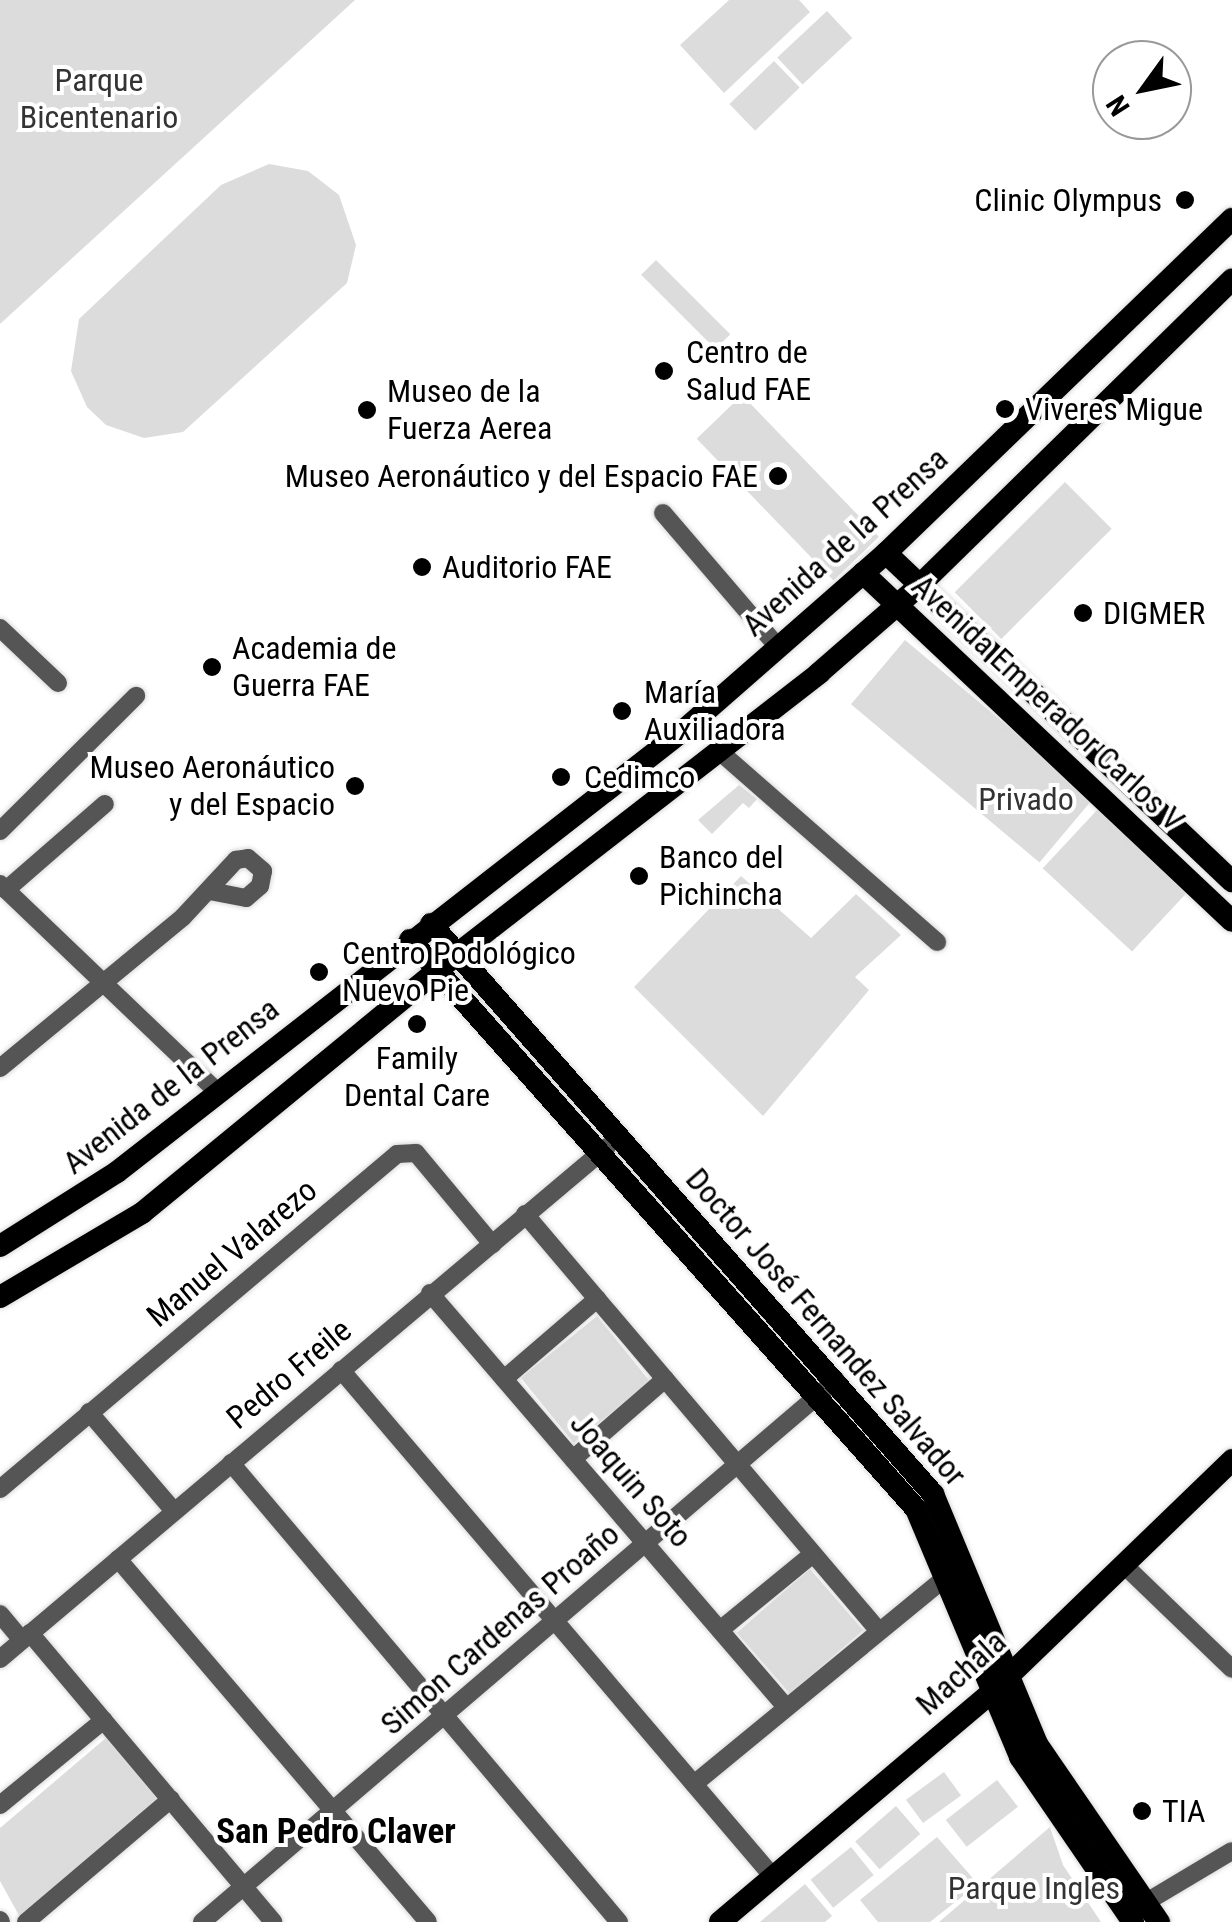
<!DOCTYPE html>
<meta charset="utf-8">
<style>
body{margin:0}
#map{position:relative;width:1232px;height:1922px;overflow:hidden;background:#fff;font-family:"Roboto Condensed",sans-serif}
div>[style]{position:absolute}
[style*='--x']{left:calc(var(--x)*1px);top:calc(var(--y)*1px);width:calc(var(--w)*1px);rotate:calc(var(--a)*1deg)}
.green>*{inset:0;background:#dcdcdc;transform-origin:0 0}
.roads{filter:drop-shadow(0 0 2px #dbdbdb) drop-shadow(0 0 2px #dbdbdb)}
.minor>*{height:18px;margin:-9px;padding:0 9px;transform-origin:9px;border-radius:9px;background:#555}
.major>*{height:22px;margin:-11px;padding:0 11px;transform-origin:11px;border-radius:11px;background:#000}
.dots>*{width:28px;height:28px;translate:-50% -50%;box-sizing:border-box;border:5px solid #fff;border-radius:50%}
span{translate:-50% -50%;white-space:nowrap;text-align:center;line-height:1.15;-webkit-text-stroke:8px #fff;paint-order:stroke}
.park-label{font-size:32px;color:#333}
.poi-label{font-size:32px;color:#000}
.right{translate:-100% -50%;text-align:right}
.left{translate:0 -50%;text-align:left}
.street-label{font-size:32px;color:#000}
.neighbourhood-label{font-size:35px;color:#000;font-weight:700}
.north{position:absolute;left:1092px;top:40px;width:100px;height:100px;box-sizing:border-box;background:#fff;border:2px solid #999;border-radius:50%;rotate:237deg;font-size:28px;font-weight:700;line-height:40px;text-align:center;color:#000}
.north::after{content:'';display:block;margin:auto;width:35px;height:45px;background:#000;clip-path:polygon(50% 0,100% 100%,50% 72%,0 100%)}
</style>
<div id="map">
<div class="green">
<div style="clip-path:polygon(0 0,355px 0,0 324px)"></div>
<div style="clip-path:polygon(729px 0,799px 0,810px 12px,724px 93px,680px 45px)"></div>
<div style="left:827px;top:11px;width:37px;height:68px;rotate:47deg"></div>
<div style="left:774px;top:61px;width:37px;height:62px;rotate:46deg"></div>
<div style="clip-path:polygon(269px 164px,308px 171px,339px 195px,356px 245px,347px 283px,183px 432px,144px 438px,106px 425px,87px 407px,71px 371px,79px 319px,221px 185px)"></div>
<div style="left:656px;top:260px;width:105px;height:21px;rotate:45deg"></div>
<div style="left:742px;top:395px;width:197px;height:63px;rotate:46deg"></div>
<div style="left:1065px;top:482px;width:66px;height:156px;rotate:45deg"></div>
<div style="left:905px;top:640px;width:246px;height:84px;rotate:40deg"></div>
<div style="clip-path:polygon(739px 785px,757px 799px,749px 808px,743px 803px,712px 834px,698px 820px)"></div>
<div style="left:1098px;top:809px;width:122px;height:81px;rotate:43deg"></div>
<div style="clip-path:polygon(741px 876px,811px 938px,856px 894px,901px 935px,855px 977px,869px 990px,763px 1116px,634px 987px)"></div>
<div style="left:597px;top:1316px;width:84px;height:98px;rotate:51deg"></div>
<div style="left:810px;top:1569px;width:81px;height:97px;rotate:49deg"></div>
<div style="clip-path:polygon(107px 1737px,160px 1798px,21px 1919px,0 1881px,0 1828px)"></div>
<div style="left:944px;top:1772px;width:29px;height:47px;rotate:54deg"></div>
<div style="left:997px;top:1780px;width:34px;height:65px;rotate:52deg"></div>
<div style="left:896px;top:1806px;width:37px;height:54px;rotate:49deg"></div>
<div style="clip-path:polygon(1050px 1827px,1063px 1865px,1101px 1922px,939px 1922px)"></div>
<div style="clip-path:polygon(937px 1837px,978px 1884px,930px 1922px,878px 1922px,860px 1900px)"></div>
<div style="left:851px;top:1847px;width:36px;height:52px;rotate:51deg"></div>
<div style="clip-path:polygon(805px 1884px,832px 1916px,825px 1922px,760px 1922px)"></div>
</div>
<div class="roads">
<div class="minor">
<div style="--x:663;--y:513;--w:177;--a:49.4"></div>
<div style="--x:0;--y:628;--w:80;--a:43.5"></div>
<div style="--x:719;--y:751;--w:290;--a:41.2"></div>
<div style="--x:0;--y:831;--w:192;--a:-44.8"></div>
<div style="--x:0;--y:884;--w:301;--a:43.7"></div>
<div style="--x:6;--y:890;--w:131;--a:-41"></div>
<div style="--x:0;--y:1068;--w:237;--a:-39.5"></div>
<div style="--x:183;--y:917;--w:78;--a:-47.1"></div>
<div style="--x:236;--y:860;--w:12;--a:-9"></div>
<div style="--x:248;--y:858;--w:20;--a:41"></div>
<div style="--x:263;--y:871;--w:15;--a:101"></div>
<div style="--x:260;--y:886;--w:18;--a:139"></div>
<div style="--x:246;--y:898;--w:36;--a:-169"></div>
<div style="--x:525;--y:1214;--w:546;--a:49.68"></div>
<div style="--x:430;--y:1293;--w:546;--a:49.31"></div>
<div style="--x:341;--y:1370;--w:667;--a:49.56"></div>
<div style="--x:504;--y:1379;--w:123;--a:-40.7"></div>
<div style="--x:89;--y:1412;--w:130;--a:49.4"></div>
<div style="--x:573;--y:1459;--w:122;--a:-41"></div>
<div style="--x:231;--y:1463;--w:601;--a:49.79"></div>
<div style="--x:0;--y:1489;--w:519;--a:-40.16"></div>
<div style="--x:397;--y:1154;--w:19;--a:-3"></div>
<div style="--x:416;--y:1153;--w:119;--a:50.1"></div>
<div style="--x:118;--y:1559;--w:477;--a:49.5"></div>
<div style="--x:1123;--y:1564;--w:151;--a:43.9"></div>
<div style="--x:0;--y:1614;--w:34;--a:50"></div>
<div style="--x:720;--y:1630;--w:120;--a:-39.3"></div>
<div style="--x:30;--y:1633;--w:378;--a:49.9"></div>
<div style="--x:0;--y:1659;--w:794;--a:-40.15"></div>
<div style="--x:694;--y:1784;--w:329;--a:-39.4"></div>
<div style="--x:0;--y:1805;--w:134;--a:-39.3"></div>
<div style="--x:1138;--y:1907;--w:109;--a:-30.8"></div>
<div style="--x:0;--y:1920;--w:2;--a:63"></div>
<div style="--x:26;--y:1922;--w:190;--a:-40.3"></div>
<div style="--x:202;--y:1922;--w:834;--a:-40.53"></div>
</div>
<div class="major">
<div style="--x:886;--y:553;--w:477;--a:43.5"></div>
<div style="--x:863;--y:573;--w:507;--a:43.32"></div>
<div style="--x:431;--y:924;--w:760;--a:48.63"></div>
<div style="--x:933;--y:1494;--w:271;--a:67.4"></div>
<div style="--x:1037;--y:1744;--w:216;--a:55.6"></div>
<div style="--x:410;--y:940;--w:761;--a:48.35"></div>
<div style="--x:916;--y:1509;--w:269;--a:67.2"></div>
<div style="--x:1020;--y:1757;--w:200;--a:55.6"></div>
<div style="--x:0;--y:1246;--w:138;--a:-32.3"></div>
<div style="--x:117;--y:1172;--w:719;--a:-37.94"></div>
<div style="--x:684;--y:730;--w:269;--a:-41.2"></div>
<div style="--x:886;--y:553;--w:481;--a:-44"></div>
<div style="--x:0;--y:1297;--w:165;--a:-30.6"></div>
<div style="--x:142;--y:1213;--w:406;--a:-39.4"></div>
<div style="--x:456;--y:955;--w:460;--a:-37.8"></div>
<div style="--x:819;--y:673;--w:133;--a:-41"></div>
<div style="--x:919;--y:586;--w:438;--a:-44.4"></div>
<div style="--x:720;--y:1922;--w:356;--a:-40.2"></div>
<div style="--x:992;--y:1692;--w:334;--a:-44"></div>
</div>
</div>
<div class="dots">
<div style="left:1185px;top:200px;background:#000"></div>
<div style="left:664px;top:371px;background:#000"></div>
<div style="left:1005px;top:409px;background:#000"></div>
<div style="left:367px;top:410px;background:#000"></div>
<div style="left:778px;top:476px;background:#000"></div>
<div style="left:422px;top:567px;background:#000"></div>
<div style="left:1083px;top:613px;background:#000"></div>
<div style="left:212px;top:667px;background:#000"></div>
<div style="left:622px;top:711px;background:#000"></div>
<div style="left:561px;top:777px;background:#000"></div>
<div style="left:355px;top:786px;background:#000"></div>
<div style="left:639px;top:876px;background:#000"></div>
<div style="left:319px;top:972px;background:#000"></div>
<div style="left:417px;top:1024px;background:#000"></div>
<div style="left:1142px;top:1811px;background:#000"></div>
</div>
<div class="park-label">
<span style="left:99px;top:99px">Parque<br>Bicentenario</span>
<span style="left:1026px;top:799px">Privado</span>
<span style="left:1034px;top:1888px">Parque Ingles</span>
</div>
<div class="poi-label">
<span class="right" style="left:1162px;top:200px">Clinic Olympus</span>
<span class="left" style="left:686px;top:371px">Centro de<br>Salud FAE</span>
<span class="left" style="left:387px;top:410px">Museo de la<br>Fuerza Aerea</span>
<span class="left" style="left:1025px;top:409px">Viveres Migue</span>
<span class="right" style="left:758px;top:476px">Museo Aeronáutico y del Espacio FAE</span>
<span class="left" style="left:442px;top:567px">Auditorio FAE</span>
<span class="left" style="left:1103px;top:613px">DIGMER</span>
<span class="left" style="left:232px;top:667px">Academia de<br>Guerra FAE</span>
<span class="left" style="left:644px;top:711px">María<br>Auxiliadora</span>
<span class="right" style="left:335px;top:786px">Museo Aeronáutico<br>y del Espacio</span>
<span class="left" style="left:584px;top:777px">Cedimco</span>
<span class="left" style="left:659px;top:876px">Banco del<br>Pichincha</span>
<span class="left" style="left:342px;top:972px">Centro Podológico<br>Nuevo Pie</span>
<span style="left:417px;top:1077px">Family<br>Dental Care</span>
<span class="left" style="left:1162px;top:1811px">TIA</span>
</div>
<div class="street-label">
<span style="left:845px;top:542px;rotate:-42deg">Avenida de la Prensa</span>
<span style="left:1048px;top:703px;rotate:43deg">Avenida Emperador Carlos V</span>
<span style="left:171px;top:1086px;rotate:-38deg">Avenida de la Prensa</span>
<span style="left:232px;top:1253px;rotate:-40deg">Manuel Valarezo</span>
<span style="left:826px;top:1327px;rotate:49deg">Doctor José Fernandez Salvador</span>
<span style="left:289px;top:1374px;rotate:-40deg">Pedro Freile</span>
<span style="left:631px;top:1480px;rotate:49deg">Joaquin Soto</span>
<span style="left:500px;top:1629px;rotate:-41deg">Simon Cardenas Proaño</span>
<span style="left:961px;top:1673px;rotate:-42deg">Machala</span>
</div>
<div class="neighbourhood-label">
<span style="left:336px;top:1832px">San Pedro Claver</span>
</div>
<div class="north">N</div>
</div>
